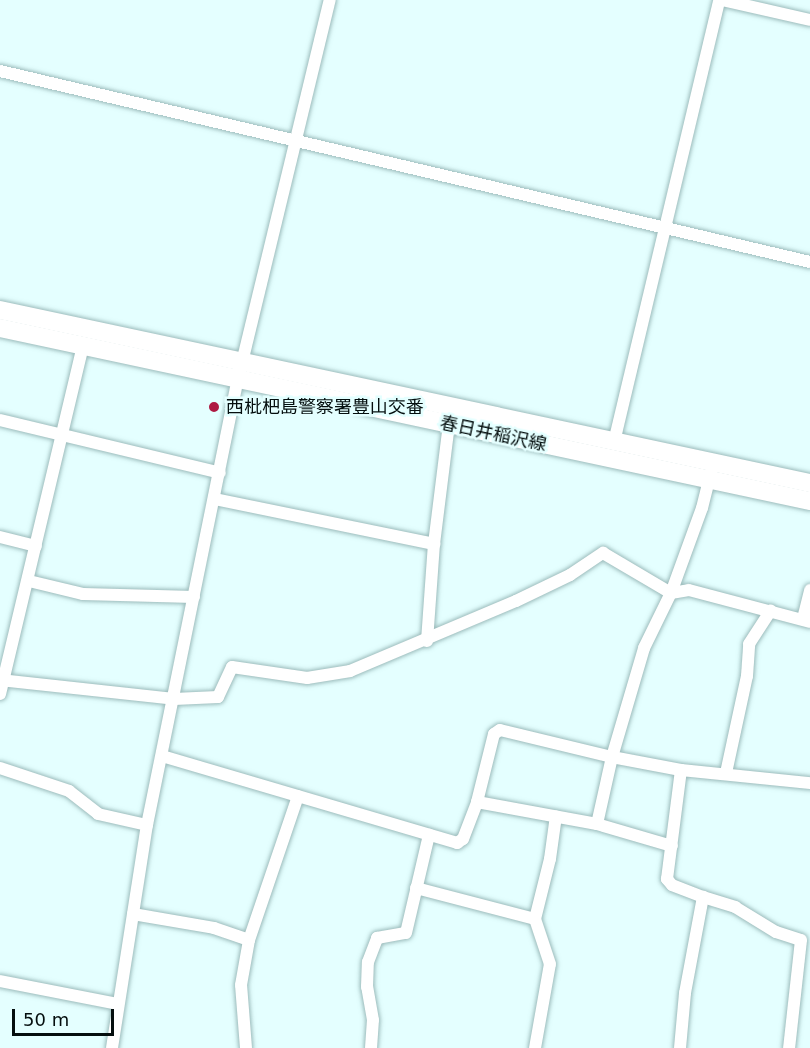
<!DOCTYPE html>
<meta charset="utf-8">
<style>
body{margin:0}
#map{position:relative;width:810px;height:1048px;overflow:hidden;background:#e4ffff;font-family:"DejaVu Sans","Noto Sans JP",sans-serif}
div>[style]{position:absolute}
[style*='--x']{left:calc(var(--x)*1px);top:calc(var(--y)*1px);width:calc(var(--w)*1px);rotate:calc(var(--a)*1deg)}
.roads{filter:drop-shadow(0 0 2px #9cbcbc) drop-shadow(0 0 2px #9cbcbc)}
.street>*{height:12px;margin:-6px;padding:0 6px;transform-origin:6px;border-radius:6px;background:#fff}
.primary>*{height:18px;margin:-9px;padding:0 9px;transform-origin:9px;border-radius:9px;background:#fff}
.dots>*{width:16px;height:16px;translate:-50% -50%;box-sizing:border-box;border:3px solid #e4ffff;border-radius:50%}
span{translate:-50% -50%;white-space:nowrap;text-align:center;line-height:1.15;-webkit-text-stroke:5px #e4ffff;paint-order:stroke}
.poi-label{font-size:18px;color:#040e0e}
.left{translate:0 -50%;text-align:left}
.street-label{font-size:18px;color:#040e0e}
.scale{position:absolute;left:12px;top:1009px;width:102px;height:27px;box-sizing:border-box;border:3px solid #040e0e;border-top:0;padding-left:8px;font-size:18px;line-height:21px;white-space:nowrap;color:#040e0e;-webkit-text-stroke:4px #e4ffff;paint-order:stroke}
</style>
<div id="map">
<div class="roads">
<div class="street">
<div style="--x:722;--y:0;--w:90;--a:12.8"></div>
<div style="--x:0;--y:71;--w:832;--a:13.27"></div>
<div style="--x:0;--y:420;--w:226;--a:13.5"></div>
<div style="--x:614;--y:442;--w:454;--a:-76.6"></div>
<div style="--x:215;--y:499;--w:224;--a:11.6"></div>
<div style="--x:0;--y:537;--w:37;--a:14"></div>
<div style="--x:29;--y:581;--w:56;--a:13.5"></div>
<div style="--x:83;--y:594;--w:111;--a:1.5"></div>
<div style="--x:803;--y:619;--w:30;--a:-76"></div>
<div style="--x:427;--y:641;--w:97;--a:-85.9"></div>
<div style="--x:434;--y:544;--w:121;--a:-82.9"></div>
<div style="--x:0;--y:680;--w:175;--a:6.2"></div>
<div style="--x:174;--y:699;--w:44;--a:-2.6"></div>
<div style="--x:218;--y:697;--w:33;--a:-65"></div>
<div style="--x:232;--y:667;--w:76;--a:8.3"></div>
<div style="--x:307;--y:678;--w:44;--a:-9.2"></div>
<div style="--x:350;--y:671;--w:180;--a:-22.9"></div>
<div style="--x:516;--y:601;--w:60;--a:-25.7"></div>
<div style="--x:570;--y:575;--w:40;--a:-34"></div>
<div style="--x:603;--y:553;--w:79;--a:30.5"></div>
<div style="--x:671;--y:593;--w:18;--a:-9"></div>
<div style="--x:689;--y:590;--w:125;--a:14.8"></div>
<div style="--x:0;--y:694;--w:358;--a:-76.6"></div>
<div style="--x:162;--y:756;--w:308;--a:16.4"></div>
<div style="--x:457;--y:843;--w:7;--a:-34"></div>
<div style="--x:463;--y:839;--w:40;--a:-69"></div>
<div style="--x:477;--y:802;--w:70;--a:-76"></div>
<div style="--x:494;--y:734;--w:7;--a:-34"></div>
<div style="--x:500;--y:730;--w:115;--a:13.6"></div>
<div style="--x:612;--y:757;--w:70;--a:10.7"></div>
<div style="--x:681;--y:770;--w:130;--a:5.8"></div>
<div style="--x:0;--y:768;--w:73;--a:18.4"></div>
<div style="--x:69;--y:791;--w:37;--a:38"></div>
<div style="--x:98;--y:814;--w:50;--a:12.7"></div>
<div style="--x:726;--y:773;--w:99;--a:-77.8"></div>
<div style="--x:747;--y:676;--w:32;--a:-86"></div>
<div style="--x:749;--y:644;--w:40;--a:-57.1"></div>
<div style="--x:477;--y:802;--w:122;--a:10.4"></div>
<div style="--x:597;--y:824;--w:78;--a:16.3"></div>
<div style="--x:597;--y:824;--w:69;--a:-77.4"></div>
<div style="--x:612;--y:757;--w:114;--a:-73.6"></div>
<div style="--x:644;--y:648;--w:61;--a:-63.9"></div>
<div style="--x:671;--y:593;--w:90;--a:-70"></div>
<div style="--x:702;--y:508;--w:37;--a:-76"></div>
<div style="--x:416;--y:888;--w:123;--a:14.6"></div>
<div style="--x:703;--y:897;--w:34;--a:17"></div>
<div style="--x:735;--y:907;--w:48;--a:31.4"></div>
<div style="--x:776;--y:932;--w:26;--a:18"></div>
<div style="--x:801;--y:940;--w:109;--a:96.3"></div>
<div style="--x:133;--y:914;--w:82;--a:9.8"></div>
<div style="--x:214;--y:928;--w:37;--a:19"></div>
<div style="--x:0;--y:981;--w:120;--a:11"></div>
<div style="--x:112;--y:1048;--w:226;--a:-81.1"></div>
<div style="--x:147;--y:825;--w:455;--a:-78.5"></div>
<div style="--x:238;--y:379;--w:390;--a:-76.4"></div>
<div style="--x:246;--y:1048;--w:63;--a:-94.5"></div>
<div style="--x:241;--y:985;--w:46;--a:-79.9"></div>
<div style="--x:249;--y:940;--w:152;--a:-71.2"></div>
<div style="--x:371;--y:1048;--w:28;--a:-86"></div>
<div style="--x:373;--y:1020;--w:34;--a:-100"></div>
<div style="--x:367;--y:987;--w:25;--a:-88"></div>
<div style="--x:368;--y:962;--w:26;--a:-69"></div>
<div style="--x:377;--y:938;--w:29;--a:-10"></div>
<div style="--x:406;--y:933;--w:101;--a:-76.8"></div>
<div style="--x:535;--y:1048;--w:85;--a:-79.9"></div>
<div style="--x:550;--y:964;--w:47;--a:-108.4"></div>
<div style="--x:535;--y:919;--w:62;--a:-76"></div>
<div style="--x:550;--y:859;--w:43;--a:-82.1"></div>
<div style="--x:680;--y:1048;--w:55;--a:-84.8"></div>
<div style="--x:685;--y:993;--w:98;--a:-79.4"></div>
<div style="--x:703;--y:897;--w:33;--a:-159"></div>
<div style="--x:672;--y:885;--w:8;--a:-130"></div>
<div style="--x:667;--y:879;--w:110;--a:-82.7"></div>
</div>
<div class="primary">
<div style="--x:0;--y:310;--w:828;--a:12.06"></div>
<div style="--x:0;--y:328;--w:828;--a:12.06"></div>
</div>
</div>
<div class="dots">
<div style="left:214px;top:407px;background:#ad1942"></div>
</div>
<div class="poi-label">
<span class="left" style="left:226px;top:407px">西枇杷島警察署豊山交番</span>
</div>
<div class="street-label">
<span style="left:493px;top:434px;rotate:12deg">春日井稲沢線</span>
</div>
<div class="scale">50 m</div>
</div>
